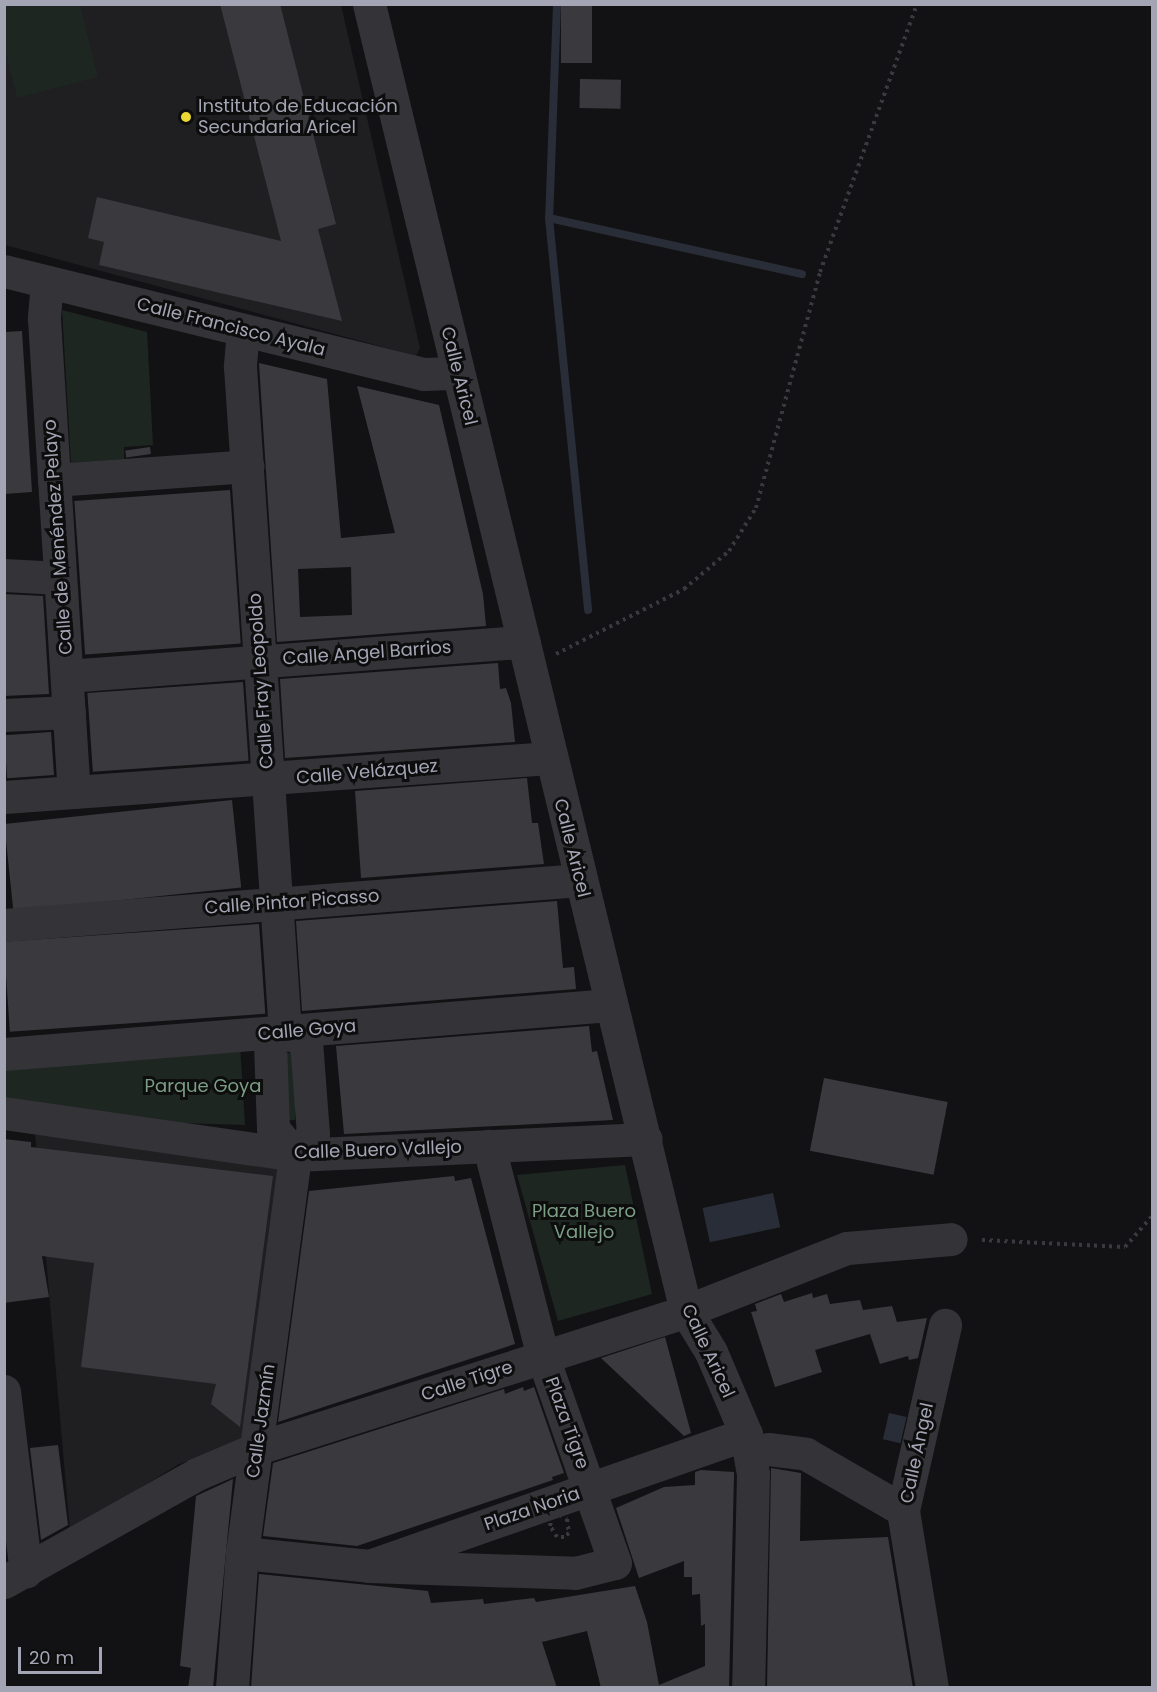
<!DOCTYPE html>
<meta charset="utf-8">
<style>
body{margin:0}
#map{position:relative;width:1157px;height:1692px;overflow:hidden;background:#121214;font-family:Poppins,sans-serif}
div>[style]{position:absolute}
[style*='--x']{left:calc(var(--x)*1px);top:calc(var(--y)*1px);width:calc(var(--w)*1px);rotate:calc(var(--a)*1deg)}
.built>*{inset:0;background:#1f1e20}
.green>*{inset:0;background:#1e2621;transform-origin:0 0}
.water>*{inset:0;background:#292d37;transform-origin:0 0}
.stream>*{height:8px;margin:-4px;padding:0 4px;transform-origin:4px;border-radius:4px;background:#292d37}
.building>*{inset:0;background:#3a393e;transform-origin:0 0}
.path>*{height:4px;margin-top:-2px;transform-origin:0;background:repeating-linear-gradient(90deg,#393a3f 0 3px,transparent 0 7.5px)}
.minor>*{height:33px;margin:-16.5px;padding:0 16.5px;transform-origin:16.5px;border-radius:16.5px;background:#343338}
.dots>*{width:16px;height:16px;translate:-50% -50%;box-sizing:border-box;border:3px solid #0d0d0e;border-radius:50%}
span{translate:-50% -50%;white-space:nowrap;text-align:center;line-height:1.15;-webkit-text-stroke:6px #0d0d0e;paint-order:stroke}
.poi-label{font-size:18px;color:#a4a5b4}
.left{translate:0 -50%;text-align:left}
.street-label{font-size:18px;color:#a4a5b4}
.park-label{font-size:18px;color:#7b9e85}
.frame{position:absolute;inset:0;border:6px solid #a4a5b4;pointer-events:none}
.scale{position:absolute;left:18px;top:1647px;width:84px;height:27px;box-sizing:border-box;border:3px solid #a4a5b4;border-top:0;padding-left:8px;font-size:18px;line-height:21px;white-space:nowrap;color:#a4a5b4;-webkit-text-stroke:4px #0d0d0e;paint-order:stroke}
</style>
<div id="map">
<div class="built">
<div style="clip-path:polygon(4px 5px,341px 5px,420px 348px,416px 356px,5px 245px)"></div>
<div style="clip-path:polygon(35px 1133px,285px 1170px,247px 1441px,179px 1464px,70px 1531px)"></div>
</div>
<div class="green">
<div style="clip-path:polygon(4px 5px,80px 5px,98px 77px,17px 98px,5px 49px)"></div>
<div style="clip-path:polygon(62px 310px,147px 332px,153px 445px,124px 447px,124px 459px,71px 463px)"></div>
<div style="clip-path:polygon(240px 1045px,245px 1125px,148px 1122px,5px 1098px,4px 1062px)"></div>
<div style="left:282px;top:1053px;width:13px;height:67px"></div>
<div style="clip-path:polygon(625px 1165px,652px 1294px,558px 1321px,517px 1175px)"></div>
</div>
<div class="water">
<div style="left:773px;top:1193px;width:35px;height:72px;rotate:78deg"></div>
<div style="left:889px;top:1413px;width:18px;height:27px;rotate:13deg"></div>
</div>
<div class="stream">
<div style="--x:557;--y:4;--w:214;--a:92.1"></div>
<div style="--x:549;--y:218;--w:394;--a:84.3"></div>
<div style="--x:549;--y:218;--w:259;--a:12.5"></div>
</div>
<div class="building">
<div style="clip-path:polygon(220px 4px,280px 4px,336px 224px,318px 229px,342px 321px,99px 265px,104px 242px,88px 238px,97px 197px,281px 241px)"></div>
<div style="left:561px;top:4px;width:31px;height:59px"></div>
<div style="left:580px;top:79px;width:41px;height:29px;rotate:1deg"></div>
<div style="clip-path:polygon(22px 331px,32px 492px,4px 494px,4px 332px)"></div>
<div style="clip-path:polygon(evenodd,259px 363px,327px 379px,341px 538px,395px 533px,357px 386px,439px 405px,483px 594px,486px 626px,277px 642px,259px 363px,351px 567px,352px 615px,300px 617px,298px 569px,351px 567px)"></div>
<div style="left:150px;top:447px;width:7px;height:25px;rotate:82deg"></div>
<div style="left:230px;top:490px;width:154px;height:156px;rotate:86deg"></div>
<div style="clip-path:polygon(4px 594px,43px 596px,49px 694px,4px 696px)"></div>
<div style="clip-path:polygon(498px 663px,500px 689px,506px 688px,511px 703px,515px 742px,285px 758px,280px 679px)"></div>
<div style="left:243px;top:682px;width:79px;height:156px;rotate:86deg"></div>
<div style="left:51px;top:732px;width:43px;height:47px;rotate:86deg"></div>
<div style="clip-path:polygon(527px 778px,532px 823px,538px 823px,544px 864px,361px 878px,355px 791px)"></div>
<div style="left:232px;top:800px;width:88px;height:229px;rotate:84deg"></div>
<div style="clip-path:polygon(557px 901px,563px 968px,574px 967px,576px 989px,302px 1011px,296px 921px)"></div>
<div style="left:259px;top:924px;width:90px;height:256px;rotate:86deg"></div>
<div style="clip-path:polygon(589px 1026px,592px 1052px,597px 1051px,613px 1120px,344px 1134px,336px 1046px)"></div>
<div style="left:824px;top:1078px;width:126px;height:74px;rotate:11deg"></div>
<div style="clip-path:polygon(4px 1139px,31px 1142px,31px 1147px,273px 1176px,240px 1427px,211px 1404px,216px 1384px,81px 1367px,94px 1263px,42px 1256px,49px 1297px,4px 1303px)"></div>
<div style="clip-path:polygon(454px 1176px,455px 1181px,471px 1178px,515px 1344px,278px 1422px,309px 1191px)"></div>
<div style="clip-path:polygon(812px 1293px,813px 1298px,827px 1294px,830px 1304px,860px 1300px,863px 1310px,892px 1306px,897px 1322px,927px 1318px,918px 1358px,909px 1360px,908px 1356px,880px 1364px,870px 1334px,815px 1350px,822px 1372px,775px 1387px,751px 1312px,757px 1311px,755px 1304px,781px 1294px,784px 1302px)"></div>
<div style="clip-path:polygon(665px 1337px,691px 1433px,684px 1436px,601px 1358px)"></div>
<div style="clip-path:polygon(523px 1387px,524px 1391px,534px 1387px,564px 1473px,552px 1477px,553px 1480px,357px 1546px,263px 1536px,273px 1463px,504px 1389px,505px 1394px)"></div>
<div style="clip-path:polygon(58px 1445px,68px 1525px,41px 1540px,30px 1448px)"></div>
<div style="clip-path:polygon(771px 1468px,801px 1473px,800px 1541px,888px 1537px,913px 1688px,767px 1688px)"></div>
<div style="clip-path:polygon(701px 1470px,734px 1472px,734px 1475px,729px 1688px,601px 1688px,587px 1631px,542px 1642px,557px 1688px,251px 1688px,259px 1574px,428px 1591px,431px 1603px,483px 1599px,484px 1604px,534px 1598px,536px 1602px,635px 1586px,647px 1622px,659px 1685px,705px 1666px,705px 1624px,701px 1626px,700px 1594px,692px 1595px,692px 1577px,684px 1577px,684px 1561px,639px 1578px,616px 1508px,664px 1487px,695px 1485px,695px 1472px)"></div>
<div style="clip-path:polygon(233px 1479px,213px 1688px,188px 1688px,191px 1668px,180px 1666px,196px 1496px)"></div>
</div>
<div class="path">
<div style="--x:556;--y:654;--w:144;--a:-26.9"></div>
<div style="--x:684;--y:589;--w:59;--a:-40.2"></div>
<div style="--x:729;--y:551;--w:51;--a:-57.9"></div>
<div style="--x:756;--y:508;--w:245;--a:-74.8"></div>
<div style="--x:820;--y:272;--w:285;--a:-70.1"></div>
<div style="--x:982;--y:1240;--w:143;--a:2.8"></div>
<div style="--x:1125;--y:1247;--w:41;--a:-48.9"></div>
<div style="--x:553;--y:1511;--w:16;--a:30"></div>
<div style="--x:567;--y:1519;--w:14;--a:82"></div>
<div style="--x:569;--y:1533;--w:6;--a:141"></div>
<div style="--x:564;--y:1537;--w:7;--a:180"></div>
<div style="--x:557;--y:1537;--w:13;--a:-122"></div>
<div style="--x:550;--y:1526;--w:15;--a:-79"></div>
</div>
<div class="minor">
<div style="--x:369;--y:4;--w:1345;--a:76.37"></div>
<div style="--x:686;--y:1311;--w:48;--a:58.6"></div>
<div style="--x:711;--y:1352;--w:89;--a:66.9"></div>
<div style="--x:746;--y:1434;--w:41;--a:80.1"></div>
<div style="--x:753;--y:1474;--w:214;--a:91.3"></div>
<div style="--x:4;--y:271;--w:432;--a:13.8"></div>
<div style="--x:424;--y:374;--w:34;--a:-2"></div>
<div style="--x:47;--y:282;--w:37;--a:95"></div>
<div style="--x:44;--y:319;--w:474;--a:86.4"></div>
<div style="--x:243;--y:330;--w:37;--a:95"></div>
<div style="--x:240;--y:367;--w:667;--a:86.13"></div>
<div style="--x:54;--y:480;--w:194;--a:-4.1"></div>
<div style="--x:4;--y:575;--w:56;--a:3.1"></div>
<div style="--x:67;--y:676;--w:458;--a:-4.3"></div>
<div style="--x:4;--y:715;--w:65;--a:-2.6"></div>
<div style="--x:4;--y:797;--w:547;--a:-4.09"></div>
<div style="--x:4;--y:925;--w:578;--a:-4.47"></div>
<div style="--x:285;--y:1032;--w:23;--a:23"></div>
<div style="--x:306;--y:1041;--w:93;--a:85.7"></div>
<div style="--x:313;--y:1134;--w:28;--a:131"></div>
<div style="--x:295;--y:1155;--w:34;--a:-130"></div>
<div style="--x:273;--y:1129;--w:86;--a:-92"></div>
<div style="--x:270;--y:1043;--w:19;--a:-36"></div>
<div style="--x:4;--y:1054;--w:608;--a:-4.62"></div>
<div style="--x:4;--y:1113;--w:294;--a:8.2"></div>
<div style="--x:295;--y:1155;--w:351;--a:-2.6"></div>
<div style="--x:4;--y:1391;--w:182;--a:83.1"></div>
<div style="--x:768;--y:1449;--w:38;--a:7"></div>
<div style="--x:806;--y:1454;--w:112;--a:30"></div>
<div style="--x:242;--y:1553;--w:128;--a:5.8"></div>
<div style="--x:369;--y:1566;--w:399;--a:-19.3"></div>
<div style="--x:369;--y:1566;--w:206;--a:1.9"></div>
<div style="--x:575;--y:1573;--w:41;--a:-14"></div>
<div style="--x:615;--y:1563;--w:218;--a:-109.3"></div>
<div style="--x:543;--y:1357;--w:218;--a:-104.4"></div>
<div style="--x:4;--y:1582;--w:221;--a:-29.2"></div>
<div style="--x:197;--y:1474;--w:66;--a:-23.1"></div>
<div style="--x:258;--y:1448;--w:449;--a:-17.7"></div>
<div style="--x:686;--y:1311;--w:173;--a:-21.4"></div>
<div style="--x:847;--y:1248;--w:104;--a:-4.9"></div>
<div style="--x:232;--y:1688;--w:135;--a:-85.8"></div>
<div style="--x:242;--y:1553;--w:402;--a:-82.4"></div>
<div style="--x:932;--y:1688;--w:180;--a:-99.3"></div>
<div style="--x:903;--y:1510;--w:190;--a:-77.2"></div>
</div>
<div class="dots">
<div style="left:186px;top:117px;background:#ecd832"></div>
</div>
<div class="poi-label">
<span class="left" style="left:198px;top:117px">Instituto de Educación<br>Secundaria Aricel</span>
</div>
<div class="street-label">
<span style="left:231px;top:327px;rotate:14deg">Calle Francisco Ayala</span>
<span style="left:459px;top:376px;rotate:76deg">Calle Aricel</span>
<span style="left:58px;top:537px;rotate:-94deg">Calle de Menéndez Pelayo</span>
<span style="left:367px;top:653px;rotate:-4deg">Calle Angel Barrios</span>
<span style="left:261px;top:681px;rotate:-94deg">Calle Fray Leopoldo</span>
<span style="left:367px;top:772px;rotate:-5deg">Calle Velázquez</span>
<span style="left:572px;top:848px;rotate:76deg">Calle Aricel</span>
<span style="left:292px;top:902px;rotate:-4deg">Calle Pintor Picasso</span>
<span style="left:307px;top:1030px;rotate:-5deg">Calle Goya</span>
<span style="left:378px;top:1150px;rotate:-2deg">Calle Buero Vallejo</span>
<span style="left:708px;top:1351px;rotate:65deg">Calle Aricel</span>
<span style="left:467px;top:1381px;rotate:-18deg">Calle Tigre</span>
<span style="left:261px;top:1421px;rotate:-82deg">Calle Jazmín</span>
<span style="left:567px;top:1423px;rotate:70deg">Plaza Tigre</span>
<span style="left:917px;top:1453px;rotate:-78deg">Calle Ángel</span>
<span style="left:532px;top:1509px;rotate:-19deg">Plaza Noria</span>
</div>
<div class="park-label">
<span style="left:203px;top:1086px">Parque Goya</span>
<span style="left:584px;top:1222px">Plaza Buero<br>Vallejo</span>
</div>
<div class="frame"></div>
<div class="scale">20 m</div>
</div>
